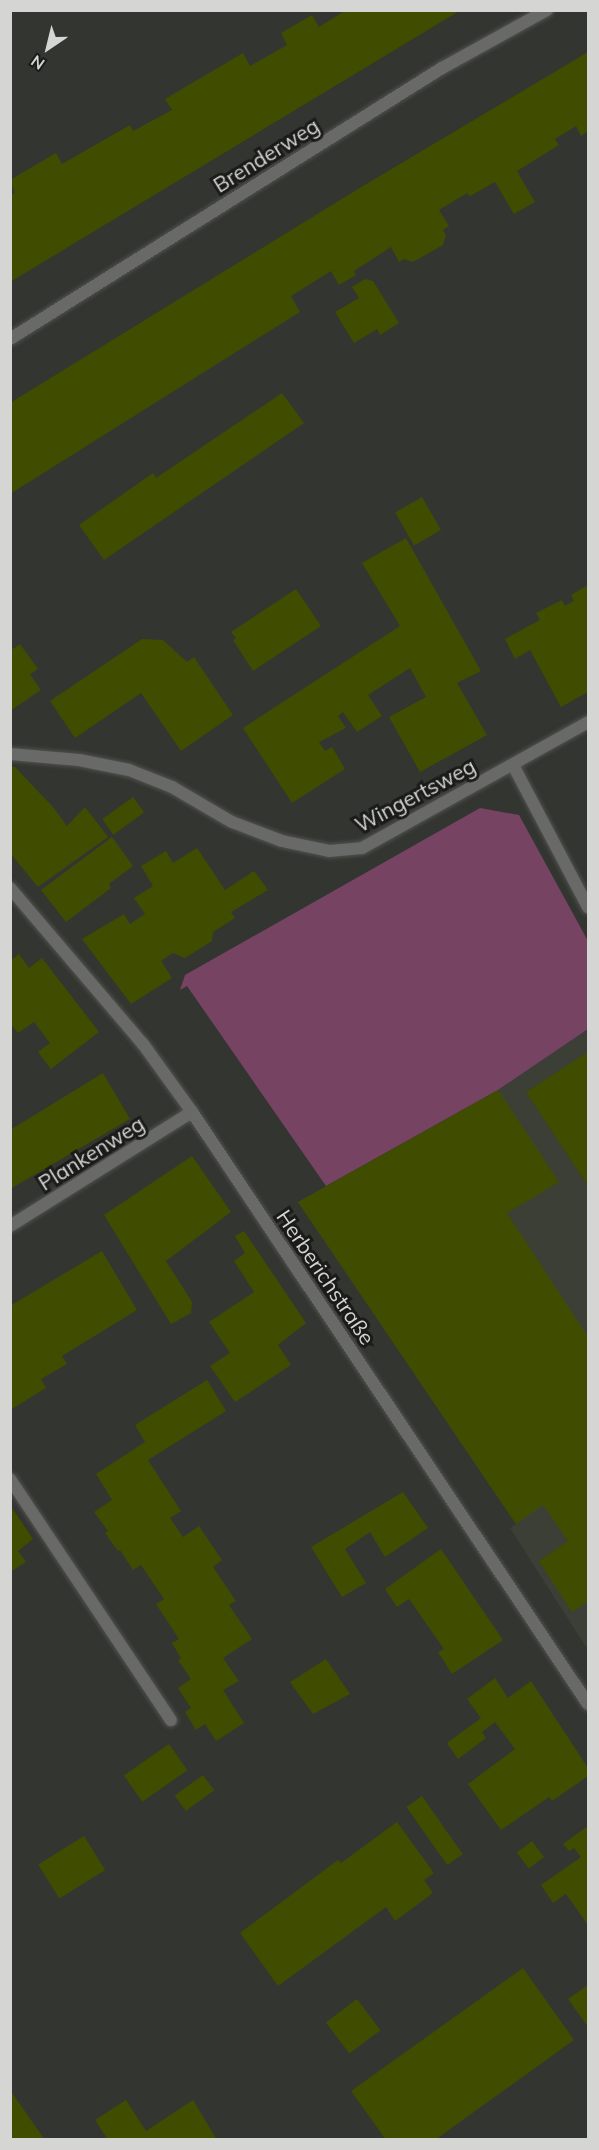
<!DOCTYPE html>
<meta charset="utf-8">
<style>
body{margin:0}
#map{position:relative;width:599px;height:2150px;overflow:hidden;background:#333530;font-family:Mulish,sans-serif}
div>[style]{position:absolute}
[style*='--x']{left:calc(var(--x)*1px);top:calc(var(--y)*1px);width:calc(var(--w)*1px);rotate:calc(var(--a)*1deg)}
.built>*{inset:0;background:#3c3f35}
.green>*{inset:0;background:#764363}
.building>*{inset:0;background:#404c00;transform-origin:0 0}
.roads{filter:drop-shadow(0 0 2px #50524e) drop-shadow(0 0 2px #50524e)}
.lane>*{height:12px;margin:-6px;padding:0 6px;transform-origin:6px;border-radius:6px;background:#696a67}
.street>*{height:12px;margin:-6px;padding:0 6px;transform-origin:6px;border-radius:6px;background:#696a67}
span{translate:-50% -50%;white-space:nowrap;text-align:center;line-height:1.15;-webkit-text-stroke:6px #1b1c1a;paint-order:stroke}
.street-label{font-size:21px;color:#d5d6d4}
.frame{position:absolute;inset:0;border:12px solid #d5d6d4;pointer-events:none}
.north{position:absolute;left:18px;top:18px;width:60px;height:60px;-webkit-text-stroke:4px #1b1c1a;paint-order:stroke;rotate:215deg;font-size:16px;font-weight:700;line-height:24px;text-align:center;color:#d5d6d4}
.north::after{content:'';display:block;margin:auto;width:21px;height:27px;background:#d5d6d4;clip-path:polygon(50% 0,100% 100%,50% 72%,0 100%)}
</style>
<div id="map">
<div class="built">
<div style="clip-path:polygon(588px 1029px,588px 1650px,510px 1528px,516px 1524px,298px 1202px,498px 1090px)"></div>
</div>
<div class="green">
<div style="clip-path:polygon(480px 808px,519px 815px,588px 941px,588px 1029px,498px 1090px,326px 1186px,187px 986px,180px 990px,185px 975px)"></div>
</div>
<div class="building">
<div style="clip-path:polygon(346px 10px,461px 10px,10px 282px,10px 196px,15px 193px,10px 180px,56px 153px,62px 164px,130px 125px,133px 131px,172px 110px,165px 99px,243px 53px,250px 66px,287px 45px,281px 33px,312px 15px,319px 27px)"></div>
<div style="clip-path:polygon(588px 52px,588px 131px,581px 136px,576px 126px,555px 139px,559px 145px,517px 171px,535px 202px,514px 214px,495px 182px,470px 196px,467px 193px,439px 210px,449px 226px,443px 230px,446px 235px,443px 245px,413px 262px,404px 259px,399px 262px,391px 247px,354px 271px,356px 275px,339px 285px,331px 271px,291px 296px,300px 312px,10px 494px,10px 403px,358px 189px)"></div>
<div style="clip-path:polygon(365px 279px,373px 281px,399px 323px,380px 335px,377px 329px,354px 343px,335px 312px,359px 298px,352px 287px)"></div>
<div style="clip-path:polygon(282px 393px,304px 423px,104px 560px,79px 525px,153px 473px,156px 478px)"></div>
<div style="left:422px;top:497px;width:38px;height:31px;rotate:60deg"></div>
<div style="clip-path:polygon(406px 538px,481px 671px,457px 683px,487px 735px,420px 772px,389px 717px,426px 697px,410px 668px,368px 695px,382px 716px,357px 732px,343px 712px,338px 716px,346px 728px,319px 742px,325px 751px,332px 747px,345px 769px,292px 803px,243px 728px,400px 626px,362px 563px)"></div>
<div style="clip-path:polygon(588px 585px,588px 692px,561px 707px,530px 650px,515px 659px,505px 639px,540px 620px,536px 613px,562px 600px,565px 606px,574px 601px,571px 595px)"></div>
<div style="clip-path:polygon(296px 589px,321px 626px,253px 671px,233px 640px,236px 638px,231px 632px)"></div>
<div style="clip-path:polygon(142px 639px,163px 640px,187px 662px,194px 657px,233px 715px,181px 751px,141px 693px,75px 738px,50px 701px)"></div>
<div style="clip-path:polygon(20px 644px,38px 669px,30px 674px,41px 690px,10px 711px,10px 645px,13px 649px)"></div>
<div style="clip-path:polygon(10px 767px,15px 767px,53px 807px,67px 826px,85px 807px,108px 837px,38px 887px,10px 853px)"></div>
<div style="left:133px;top:797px;width:19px;height:38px;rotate:54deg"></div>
<div style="clip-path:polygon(112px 837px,133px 866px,109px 884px,111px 888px,66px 922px,41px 890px)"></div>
<div style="clip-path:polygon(197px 848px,225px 890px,254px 871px,268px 890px,231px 912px,235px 918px,213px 932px,212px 941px,185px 958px,173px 953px,161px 961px,172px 978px,131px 1004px,82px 939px,124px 914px,130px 924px,145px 914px,134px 898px,153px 886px,141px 866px,166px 851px,173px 863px)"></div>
<div style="clip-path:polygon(19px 954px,29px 968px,42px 958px,99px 1032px,51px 1069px,38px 1052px,50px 1043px,34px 1022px,18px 1033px,10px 1023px,10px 961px)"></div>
<div style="clip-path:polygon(588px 1052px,588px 1186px,526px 1092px)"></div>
<div style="clip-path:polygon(103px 1073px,130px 1119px,10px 1189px,10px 1130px)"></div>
<div style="clip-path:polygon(498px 1090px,559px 1182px,507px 1213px,588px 1337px,588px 1601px,572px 1612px,539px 1561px,568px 1541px,543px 1505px,516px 1524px,298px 1202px)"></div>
<div style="clip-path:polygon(192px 1156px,231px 1212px,166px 1261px,192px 1302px,191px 1313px,171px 1324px,104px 1215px)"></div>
<div style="clip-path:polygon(244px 1231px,306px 1323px,278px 1345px,291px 1365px,235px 1402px,210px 1366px,230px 1353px,209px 1322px,254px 1292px,234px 1261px,245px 1253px,235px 1236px)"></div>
<div style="clip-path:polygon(102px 1251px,137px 1310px,62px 1356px,67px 1364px,41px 1379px,46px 1388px,10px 1410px,10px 1306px)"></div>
<div style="clip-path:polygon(207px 1380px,226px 1411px,148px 1460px,181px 1511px,170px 1518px,183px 1537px,199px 1526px,222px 1560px,213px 1567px,236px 1601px,229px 1605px,252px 1639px,223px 1658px,239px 1681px,223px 1690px,244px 1723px,216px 1741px,205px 1724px,196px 1730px,185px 1712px,191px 1708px,178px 1688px,191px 1679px,178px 1660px,181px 1658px,172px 1643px,179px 1639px,156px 1604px,164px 1599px,141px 1565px,133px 1570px,120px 1550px,118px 1551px,105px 1533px,108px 1531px,94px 1512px,112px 1500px,96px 1474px,145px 1442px,135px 1425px)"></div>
<div style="clip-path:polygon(403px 1492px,428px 1528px,385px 1557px,370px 1532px,345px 1549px,366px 1583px,342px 1597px,311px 1547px)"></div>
<div style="clip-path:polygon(10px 1505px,33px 1539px,18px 1551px,26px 1562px,10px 1572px)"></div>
<div style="clip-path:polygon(441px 1549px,503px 1640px,452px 1674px,438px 1652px,444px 1649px,409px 1599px,397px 1607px,385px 1589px)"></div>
<div style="clip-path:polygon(326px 1659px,350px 1694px,313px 1714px,290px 1682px)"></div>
<div style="clip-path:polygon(495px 1678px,508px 1698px,531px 1681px,588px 1768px,588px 1776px,552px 1801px,549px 1797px,501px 1830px,468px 1784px,515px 1749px,495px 1722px,482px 1732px,486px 1738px,458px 1759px,447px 1743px,481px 1718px,467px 1699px)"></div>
<div style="left:169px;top:1744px;width:32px;height:55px;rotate:55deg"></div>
<div style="left:203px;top:1775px;width:19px;height:35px;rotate:54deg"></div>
<div style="left:422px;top:1796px;width:71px;height:19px;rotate:55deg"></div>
<div style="clip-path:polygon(397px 1822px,434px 1873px,424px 1880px,433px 1893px,395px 1921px,386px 1907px,278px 1986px,240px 1933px,338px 1860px,341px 1863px)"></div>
<div style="clip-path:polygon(588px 1826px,588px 1925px,566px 1894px,553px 1903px,541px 1885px,581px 1857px,574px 1848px,569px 1851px,563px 1844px)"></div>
<div style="left:84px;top:1836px;width:40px;height:54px;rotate:58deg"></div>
<div style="left:532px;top:1841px;width:20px;height:19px;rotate:53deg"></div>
<div style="clip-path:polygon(523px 1968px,574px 2040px,435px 2140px,386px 2140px,351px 2091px)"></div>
<div style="clip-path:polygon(588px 1985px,588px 2027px,568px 1999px)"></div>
<div style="left:357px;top:1999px;width:39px;height:39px;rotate:53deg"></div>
<div style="clip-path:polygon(10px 2090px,45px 2140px,10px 2140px)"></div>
<div style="clip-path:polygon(126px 2100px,146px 2131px,193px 2100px,217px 2140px,108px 2140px,95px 2120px)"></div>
</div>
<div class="roads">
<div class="lane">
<div style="--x:513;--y:765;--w:161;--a:62.2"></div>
<div style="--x:10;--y:1479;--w:290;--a:56.3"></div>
</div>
<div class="street">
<div style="--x:10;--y:339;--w:510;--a:-32.1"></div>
<div style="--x:442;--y:68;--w:120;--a:-28.9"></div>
<div style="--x:10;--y:754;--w:69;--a:5"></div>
<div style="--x:79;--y:760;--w:51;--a:11.3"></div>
<div style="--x:129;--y:770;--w:46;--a:21.6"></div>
<div style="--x:172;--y:787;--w:69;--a:30.3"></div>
<div style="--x:232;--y:822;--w:53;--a:20.8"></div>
<div style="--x:282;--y:841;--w:48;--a:12"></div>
<div style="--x:329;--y:851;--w:33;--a:-5"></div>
<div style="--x:362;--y:848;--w:259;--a:-29.1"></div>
<div style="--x:10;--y:888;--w:205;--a:49.6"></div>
<div style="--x:143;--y:1044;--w:84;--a:54.2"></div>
<div style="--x:192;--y:1112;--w:712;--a:56.22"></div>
<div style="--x:10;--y:1226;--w:215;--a:-32.1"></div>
</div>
</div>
<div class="street-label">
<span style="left:266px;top:155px;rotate:-32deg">Brenderweg</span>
<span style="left:415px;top:795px;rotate:-28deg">Wingertsweg</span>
<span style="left:91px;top:1153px;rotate:-32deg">Plankenweg</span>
<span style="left:326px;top:1277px;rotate:56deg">Herberichstraße</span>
</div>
<div class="frame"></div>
<div class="north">N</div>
</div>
